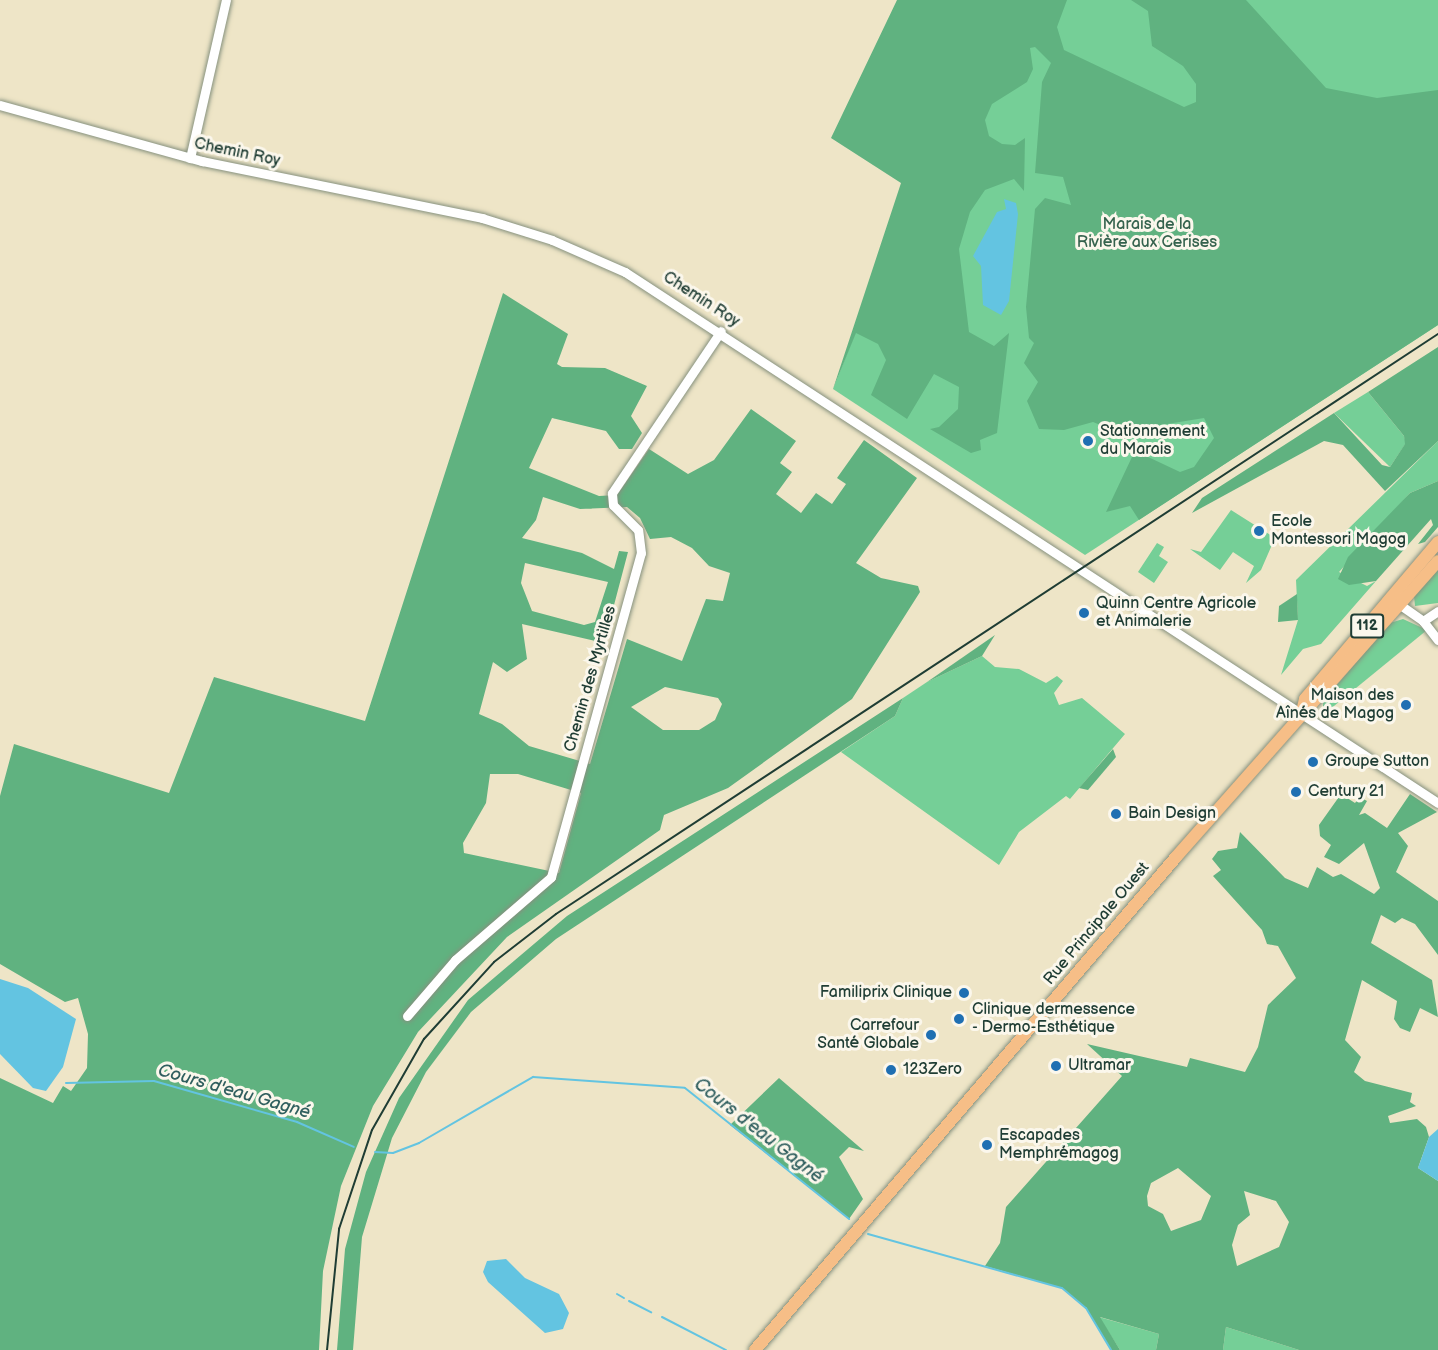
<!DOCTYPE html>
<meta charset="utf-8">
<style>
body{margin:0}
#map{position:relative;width:1438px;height:1350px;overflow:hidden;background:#eee5c7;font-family:"Balsamiq Sans",sans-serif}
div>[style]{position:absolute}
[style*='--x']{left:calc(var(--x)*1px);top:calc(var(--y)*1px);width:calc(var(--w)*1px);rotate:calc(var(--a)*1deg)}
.green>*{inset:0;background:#75cf97}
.forest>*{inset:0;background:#60b280}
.water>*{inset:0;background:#63c4e1}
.stream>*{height:2px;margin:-1px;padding:0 1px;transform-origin:1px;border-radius:1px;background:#63c4e1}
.roads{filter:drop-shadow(0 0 2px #86917e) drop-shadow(0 0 2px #86917e)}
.minor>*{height:9px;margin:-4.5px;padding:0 4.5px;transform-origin:4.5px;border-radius:4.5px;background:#fff}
.major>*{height:12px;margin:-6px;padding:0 6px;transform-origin:6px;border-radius:6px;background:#f6be87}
.rail>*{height:2px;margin:-1px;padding:0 1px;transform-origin:1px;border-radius:1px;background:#1f3d34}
.dots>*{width:16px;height:16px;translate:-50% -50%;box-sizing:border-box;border:3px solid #fbf7ec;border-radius:50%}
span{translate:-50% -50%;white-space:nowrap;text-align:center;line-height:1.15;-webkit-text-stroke:6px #fbf7ec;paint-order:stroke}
.shield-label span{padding:2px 4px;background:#fbf7ec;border:2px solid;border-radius:4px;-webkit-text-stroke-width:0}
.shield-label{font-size:15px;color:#1f3d34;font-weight:700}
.street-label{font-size:16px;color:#1f3d34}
.park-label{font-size:16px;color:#34624d}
.poi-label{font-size:16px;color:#1f3d34}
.left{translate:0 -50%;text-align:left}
.right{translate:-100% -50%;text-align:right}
.water-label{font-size:18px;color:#305f5f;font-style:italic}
</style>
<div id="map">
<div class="green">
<div style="clip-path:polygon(987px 0,1438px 0,1438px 325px,1085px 555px,833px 389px)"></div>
<div style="clip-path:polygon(1368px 392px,1404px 436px,1406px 443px,1390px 467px,1334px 413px)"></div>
<div style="clip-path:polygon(1438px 441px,1438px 481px,1410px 493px,1339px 572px,1367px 586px,1376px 581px,1321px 644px,1303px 649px,1281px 675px,1298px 620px,1296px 580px)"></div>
<div style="clip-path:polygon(1231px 510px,1275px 538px,1261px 570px,1246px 583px,1254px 566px,1233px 552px,1220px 570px,1190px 549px,1201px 552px)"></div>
<div style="clip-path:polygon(1157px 543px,1164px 547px,1159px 556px,1168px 562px,1154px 583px,1138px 572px)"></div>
<div style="clip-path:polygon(1438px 569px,1438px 603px,1415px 606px,1414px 596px)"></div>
<div style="clip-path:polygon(1403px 619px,1427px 630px,1323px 715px,1323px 701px,1390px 623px)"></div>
<div style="clip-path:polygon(982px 656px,995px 667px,1019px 669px,1046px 683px,1057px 676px,1063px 681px,1054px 693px,1059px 705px,1082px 698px,1125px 734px,1070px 799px,1066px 796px,1019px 832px,999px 865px,841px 752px,895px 716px,903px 698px,927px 682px)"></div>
<div style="clip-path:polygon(1099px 1317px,1159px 1334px,1156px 1350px,1120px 1350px)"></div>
<div style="clip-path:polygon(1226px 1327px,1299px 1350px,1223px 1350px)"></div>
</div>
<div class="forest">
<div style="clip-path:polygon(897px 0,1067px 0,1057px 27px,1064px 50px,1184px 107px,1196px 102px,1196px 84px,1183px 66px,1152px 46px,1148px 11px,1131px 0,1246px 0,1326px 88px,1377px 98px,1438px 90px,1438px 325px,1139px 520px,1130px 506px,1106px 512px,1132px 457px,1146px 456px,1180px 472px,1194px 467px,1214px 438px,1204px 418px,1118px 432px,1093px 422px,1064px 430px,1039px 429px,1027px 401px,1038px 382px,1024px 363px,1034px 343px,1029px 338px,1026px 307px,1035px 209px,1045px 198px,1071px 205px,1063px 177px,1035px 173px,1042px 82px,1051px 63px,1035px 47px,1030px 48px,1033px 69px,1027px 82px,992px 104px,985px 120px,989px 136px,1002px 144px,1015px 145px,1025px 138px,1024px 191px,1014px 179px,985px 190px,970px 212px,959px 249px,969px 332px,994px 346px,1009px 333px,997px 433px,980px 440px,981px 450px,971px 453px,930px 429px,939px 427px,958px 409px,959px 387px,934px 374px,907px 419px,871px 395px,886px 360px,878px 344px,856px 333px,833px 389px,901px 183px,831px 138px)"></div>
<div style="clip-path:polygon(evenodd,503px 293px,568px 334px,557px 364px,562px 367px,605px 368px,647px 386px,631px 416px,642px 433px,632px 449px,619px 449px,606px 431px,552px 418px,529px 468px,599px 496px,617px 495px,649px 449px,688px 474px,714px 460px,751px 409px,796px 441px,780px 463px,792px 472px,776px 494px,801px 513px,816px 493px,832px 504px,846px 484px,837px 478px,864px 440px,917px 478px,856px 563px,881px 578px,918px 586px,920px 592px,852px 699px,728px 788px,664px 815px,660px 830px,507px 937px,418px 1032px,373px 1106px,341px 1186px,323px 1271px,319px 1350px,0 1350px,0 1078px,53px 1103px,63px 1086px,71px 1091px,87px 1068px,88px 1034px,78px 998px,65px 1002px,0 964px,0 796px,14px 744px,169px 793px,214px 677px,365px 721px,503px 293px,543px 497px,580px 509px,627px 507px,640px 518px,650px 539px,671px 537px,692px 548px,709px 566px,730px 573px,723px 601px,706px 599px,682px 661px,627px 639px,590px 764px,529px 746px,502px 724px,479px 714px,493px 662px,507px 672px,527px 659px,522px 624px,604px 643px,628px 552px,619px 551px,614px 569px,582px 553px,522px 538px,536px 520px,543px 497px,503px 293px,525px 563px,608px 582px,595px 622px,584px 625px,532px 611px,521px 583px,525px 563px,503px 293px,665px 687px,718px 698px,722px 704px,715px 720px,699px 730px,663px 730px,631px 707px,665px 687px,503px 293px,490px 774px,518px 774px,581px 793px,559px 873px,464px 853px,463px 843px,486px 803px,490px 774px)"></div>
<div style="clip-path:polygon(1438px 347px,1438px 441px,1385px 491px,1343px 445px,1324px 441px,1192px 513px,1202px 498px,1334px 413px,1382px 465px,1390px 467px,1405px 444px,1404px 436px,1368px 392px)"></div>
<div style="clip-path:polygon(1438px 481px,1438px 527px,1425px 542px,1418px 544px,1433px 525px,1431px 519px,1376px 581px,1349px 585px,1338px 579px,1348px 557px,1410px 493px)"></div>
<div style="clip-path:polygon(1297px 594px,1298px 620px,1278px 622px,1279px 606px)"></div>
<div style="clip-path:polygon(995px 635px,982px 656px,927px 682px)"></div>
<div style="clip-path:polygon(903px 698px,895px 716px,556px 939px,471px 1012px,426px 1072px,392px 1138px,362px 1237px,353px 1350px,337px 1350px,345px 1249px,366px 1172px,399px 1098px,468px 1000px,567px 916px)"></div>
<div style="clip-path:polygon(1113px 749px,1116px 757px,1088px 790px,1079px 788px)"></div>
<div style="clip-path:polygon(evenodd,1341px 794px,1355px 803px,1360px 797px,1367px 801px,1359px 815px,1365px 813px,1387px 828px,1410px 794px,1437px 812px,1398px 833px,1408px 846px,1396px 872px,1438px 901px,1438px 955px,1415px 924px,1402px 918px,1395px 923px,1381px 915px,1371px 943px,1432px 980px,1438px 1017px,1420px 1008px,1410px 1032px,1400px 1028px,1394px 1019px,1397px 1001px,1362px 980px,1345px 1040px,1361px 1057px,1354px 1072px,1365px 1081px,1412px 1093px,1410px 1102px,1416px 1106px,1388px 1116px,1390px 1123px,1417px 1119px,1426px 1127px,1429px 1137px,1418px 1168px,1438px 1181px,1438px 1350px,1299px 1350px,1226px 1327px,1223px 1350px,1156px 1350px,1159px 1334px,1100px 1317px,1120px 1350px,1111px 1350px,1086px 1308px,1062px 1288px,985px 1266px,1000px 1243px,1006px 1207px,1122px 1076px,1087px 1044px,1187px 1067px,1190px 1058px,1245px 1072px,1258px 1047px,1268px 1005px,1296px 978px,1278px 946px,1267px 944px,1262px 930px,1213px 876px,1221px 870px,1212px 859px,1218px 851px,1237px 848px,1240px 832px,1285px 878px,1308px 888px,1317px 867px,1333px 877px,1341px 874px,1374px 894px,1380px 888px,1364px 843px,1339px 864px,1324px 857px,1331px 845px,1320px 836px,1319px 825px,1341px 794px,1178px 1168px,1211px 1196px,1201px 1220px,1171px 1231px,1163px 1214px,1148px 1206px,1147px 1196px,1151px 1183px,1178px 1168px,1341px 794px,1244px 1191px,1276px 1201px,1289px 1222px,1279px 1247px,1237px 1266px,1232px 1245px,1238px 1225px,1250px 1215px,1244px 1191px)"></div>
<div style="clip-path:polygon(779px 1078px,864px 1151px,849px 1147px,839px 1157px,863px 1199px,849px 1219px,730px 1125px)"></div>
</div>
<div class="water">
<div style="clip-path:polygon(1004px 199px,1016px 203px,1018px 214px,1009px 301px,1001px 315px,983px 305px,981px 266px,973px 256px,997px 212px,1006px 209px)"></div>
<div style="clip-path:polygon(0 979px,28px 988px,76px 1019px,63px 1067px,46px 1091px,33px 1088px,0 1054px)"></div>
<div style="clip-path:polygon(1438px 1129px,1438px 1181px,1418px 1168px,1429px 1137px)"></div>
<div style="clip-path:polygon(506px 1259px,525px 1278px,559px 1294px,569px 1313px,563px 1329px,545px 1333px,488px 1282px,483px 1272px,487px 1261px)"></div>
</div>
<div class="stream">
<div style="--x:66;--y:1083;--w:88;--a:-1.3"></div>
<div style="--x:154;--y:1081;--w:149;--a:16"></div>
<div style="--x:297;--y:1122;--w:62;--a:23.7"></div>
<div style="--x:375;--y:1152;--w:18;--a:3"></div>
<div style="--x:393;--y:1153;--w:28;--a:-21"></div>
<div style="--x:419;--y:1143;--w:132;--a:-30.1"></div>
<div style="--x:533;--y:1077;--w:152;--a:4.1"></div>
<div style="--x:685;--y:1088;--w:210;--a:38.6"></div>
<div style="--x:868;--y:1234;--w:201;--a:15.6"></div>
<div style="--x:1062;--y:1288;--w:31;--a:40"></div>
<div style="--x:1086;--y:1308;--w:49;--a:59.2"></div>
<div style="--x:617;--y:1294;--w:8;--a:30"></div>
<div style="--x:629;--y:1301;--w:25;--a:27"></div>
<div style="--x:662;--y:1317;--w:72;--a:27.3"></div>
</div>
<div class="roads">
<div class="minor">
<div style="--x:0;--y:105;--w:210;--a:15.5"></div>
<div style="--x:202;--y:161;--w:286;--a:11.5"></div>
<div style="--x:482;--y:218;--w:73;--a:17.4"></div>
<div style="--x:552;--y:240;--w:80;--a:23.7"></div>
<div style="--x:625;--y:272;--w:971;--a:33.15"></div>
<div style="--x:190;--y:158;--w:162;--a:-77.2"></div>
<div style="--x:1396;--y:602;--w:33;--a:35"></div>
<div style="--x:1423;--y:621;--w:24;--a:52"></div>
<div style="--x:1423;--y:621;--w:18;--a:-34"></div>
<div style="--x:407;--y:1016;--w:74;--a:-49.4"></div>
<div style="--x:455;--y:960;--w:127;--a:-40.8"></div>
<div style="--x:551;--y:877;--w:336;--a:-74.5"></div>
<div style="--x:641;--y:553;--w:23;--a:-97"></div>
<div style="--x:638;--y:530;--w:35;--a:-135"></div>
<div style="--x:613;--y:505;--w:12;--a:-95"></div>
<div style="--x:612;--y:493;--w:195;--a:-56.1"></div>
</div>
<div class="major">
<div style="--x:1302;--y:712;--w:13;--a:-77"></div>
<div style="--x:1305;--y:699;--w:206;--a:-49.7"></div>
<div style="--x:755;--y:1350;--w:648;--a:-49.5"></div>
<div style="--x:1176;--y:857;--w:395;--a:-48.5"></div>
</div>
</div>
<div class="rail">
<div style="--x:327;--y:1350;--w:122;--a:-84.3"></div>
<div style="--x:339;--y:1229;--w:104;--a:-71.6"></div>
<div style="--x:372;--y:1130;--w:105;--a:-60.3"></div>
<div style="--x:424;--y:1039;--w:104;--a:-47.7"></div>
<div style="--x:494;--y:962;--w:78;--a:-37.7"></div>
<div style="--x:556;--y:914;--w:1056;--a:-33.33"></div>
</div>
<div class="dots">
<div style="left:1088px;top:441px;background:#1f6fb2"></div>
<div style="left:1259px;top:531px;background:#1f6fb2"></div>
<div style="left:1084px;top:613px;background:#1f6fb2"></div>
<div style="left:1406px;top:705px;background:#1f6fb2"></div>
<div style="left:1313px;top:762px;background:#1f6fb2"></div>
<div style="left:1296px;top:792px;background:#1f6fb2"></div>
<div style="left:1116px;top:814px;background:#1f6fb2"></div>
<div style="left:964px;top:993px;background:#1f6fb2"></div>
<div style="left:959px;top:1019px;background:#1f6fb2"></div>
<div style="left:931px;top:1035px;background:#1f6fb2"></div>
<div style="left:1056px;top:1066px;background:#1f6fb2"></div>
<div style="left:891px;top:1070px;background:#1f6fb2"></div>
<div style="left:987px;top:1145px;background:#1f6fb2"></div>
</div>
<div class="shield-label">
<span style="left:1367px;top:626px">112</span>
</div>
<div class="street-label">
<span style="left:237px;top:153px;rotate:12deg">Chemin Roy</span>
<span style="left:701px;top:300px;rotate:33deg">Chemin Roy</span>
<span style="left:591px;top:679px;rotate:-74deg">Chemin des Myrtilles</span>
<span style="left:1097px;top:924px;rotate:-50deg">Rue Principale Ouest</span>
</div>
<div class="park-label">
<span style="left:1147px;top:234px">Marais de la<br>Rivière aux Cerises</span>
</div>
<div class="poi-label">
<span class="left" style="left:1100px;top:441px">Stationnement<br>du Marais</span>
<span class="left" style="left:1271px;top:531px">Ecole<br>Montessori Magog</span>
<span class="left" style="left:1096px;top:613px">Quinn Centre Agricole<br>et Animalerie</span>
<span class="right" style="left:1394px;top:705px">Maison des<br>Aînés de Magog</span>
<span class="left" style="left:1325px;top:762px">Groupe Sutton</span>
<span class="left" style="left:1308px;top:792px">Century 21</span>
<span class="left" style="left:1128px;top:814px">Bain Design</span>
<span class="right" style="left:952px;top:993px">Familiprix Clinique</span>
<span class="left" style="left:972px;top:1019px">Clinique dermessence<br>- Dermo-Esthétique</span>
<span class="right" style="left:919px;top:1035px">Carrefour<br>Santé Globale</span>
<span class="left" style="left:1068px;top:1066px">Ultramar</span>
<span class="left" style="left:903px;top:1070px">123Zero</span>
<span class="left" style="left:999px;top:1145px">Escapades<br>Memphrémagog</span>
</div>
<div class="water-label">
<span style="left:234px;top:1092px;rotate:16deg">Cours d'eau Gagné</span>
<span style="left:758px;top:1131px;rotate:38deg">Cours d'eau Gagné</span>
</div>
</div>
